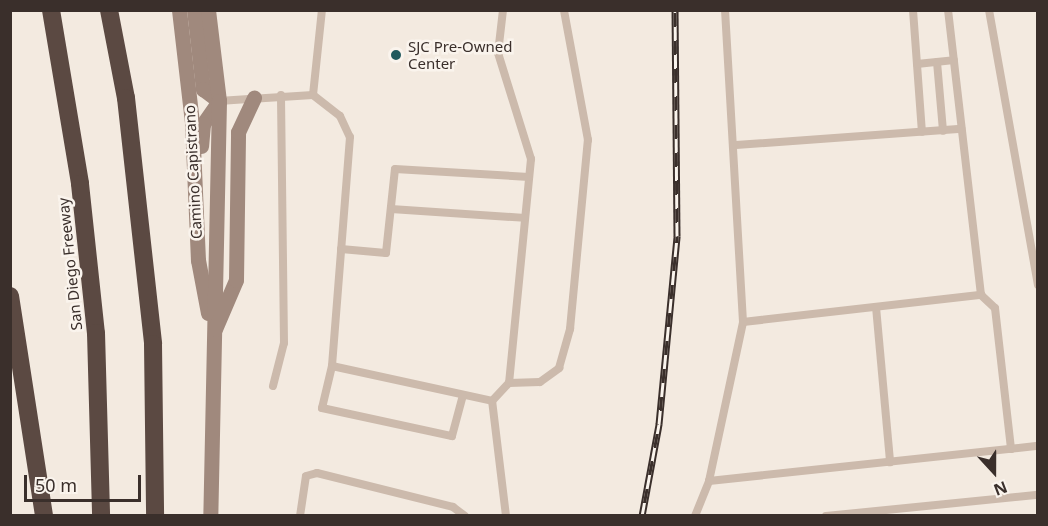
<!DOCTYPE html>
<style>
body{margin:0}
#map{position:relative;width:1048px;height:526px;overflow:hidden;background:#f3eae0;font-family:"Noto Sans",sans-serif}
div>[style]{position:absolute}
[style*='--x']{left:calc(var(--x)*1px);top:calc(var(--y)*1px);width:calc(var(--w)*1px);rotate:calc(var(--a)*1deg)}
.lane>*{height:8px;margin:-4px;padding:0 4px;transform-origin:4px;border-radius:4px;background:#ccbaac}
.secondary>*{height:15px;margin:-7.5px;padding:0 7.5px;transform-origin:7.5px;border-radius:7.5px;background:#a0897d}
.highway>*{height:18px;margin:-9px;padding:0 9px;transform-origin:9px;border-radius:9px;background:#5b4942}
.rail>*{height:7px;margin-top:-3.5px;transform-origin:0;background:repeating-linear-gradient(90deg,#faf4ed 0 14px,#3a2f2b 0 28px);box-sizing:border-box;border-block:2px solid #3a2f2b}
.dots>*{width:16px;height:16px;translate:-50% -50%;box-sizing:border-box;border:3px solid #faf4ed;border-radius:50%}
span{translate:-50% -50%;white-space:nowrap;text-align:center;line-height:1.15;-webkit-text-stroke:5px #faf4ed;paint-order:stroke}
.poi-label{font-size:15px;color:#3a2f2b}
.left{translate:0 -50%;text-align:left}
.street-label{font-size:15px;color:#3a2f2b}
.frame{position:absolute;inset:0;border:12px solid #3a2f2b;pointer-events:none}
.north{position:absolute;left:964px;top:442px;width:60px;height:60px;-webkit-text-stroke:4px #faf4ed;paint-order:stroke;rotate:159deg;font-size:16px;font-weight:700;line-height:24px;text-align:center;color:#3a2f2b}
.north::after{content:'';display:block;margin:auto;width:21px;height:27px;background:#3a2f2b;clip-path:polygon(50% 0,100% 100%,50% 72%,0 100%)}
.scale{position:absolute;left:24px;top:475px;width:117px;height:27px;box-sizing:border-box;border:3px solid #3a2f2b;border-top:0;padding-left:8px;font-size:18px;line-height:21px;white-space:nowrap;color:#3a2f2b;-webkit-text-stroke:4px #faf4ed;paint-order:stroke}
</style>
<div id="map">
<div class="lane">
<div style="--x:503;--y:10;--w:43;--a:96.6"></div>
<div style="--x:498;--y:53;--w:111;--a:72.7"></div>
<div style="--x:531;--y:159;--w:225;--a:95.6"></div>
<div style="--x:913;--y:10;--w:122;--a:85.8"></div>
<div style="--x:989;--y:10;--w:279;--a:79.9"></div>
<div style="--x:937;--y:62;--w:69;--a:85"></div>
<div style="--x:917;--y:64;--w:37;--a:-6"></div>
<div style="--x:313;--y:95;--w:85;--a:-84"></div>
<div style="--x:219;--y:101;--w:94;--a:-3.7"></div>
<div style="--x:313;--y:95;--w:34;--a:38"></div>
<div style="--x:340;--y:116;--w:23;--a:65"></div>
<div style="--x:350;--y:137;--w:230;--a:94.5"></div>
<div style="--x:332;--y:366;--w:164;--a:12.3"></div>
<div style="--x:736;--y:145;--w:226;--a:-4.1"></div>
<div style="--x:391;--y:209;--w:134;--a:3.8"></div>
<div style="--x:341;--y:249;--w:45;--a:5.1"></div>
<div style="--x:386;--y:253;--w:84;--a:-83.9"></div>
<div style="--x:395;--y:169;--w:134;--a:3.4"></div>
<div style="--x:981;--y:295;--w:19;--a:43"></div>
<div style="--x:995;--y:308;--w:142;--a:83.5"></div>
<div style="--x:876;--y:307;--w:156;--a:84.8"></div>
<div style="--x:743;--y:322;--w:240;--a:-6.5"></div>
<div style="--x:981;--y:295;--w:287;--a:-96.6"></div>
<div style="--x:332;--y:366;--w:43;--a:103.4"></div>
<div style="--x:322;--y:408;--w:133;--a:12.2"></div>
<div style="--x:452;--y:436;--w:42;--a:-75"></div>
<div style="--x:273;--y:386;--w:44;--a:-75.7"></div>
<div style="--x:284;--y:343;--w:248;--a:-90.7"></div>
<div style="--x:709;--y:481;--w:163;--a:-77.9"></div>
<div style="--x:743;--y:322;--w:313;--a:-93.3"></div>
<div style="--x:300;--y:516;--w:40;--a:-81.5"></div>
<div style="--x:306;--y:476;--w:11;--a:-15"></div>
<div style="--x:317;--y:473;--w:140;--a:14"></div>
<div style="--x:453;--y:507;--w:15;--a:37"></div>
<div style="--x:506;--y:516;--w:116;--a:-96.9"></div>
<div style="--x:492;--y:401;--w:25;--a:-47"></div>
<div style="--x:509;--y:383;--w:31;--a:-2"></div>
<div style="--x:540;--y:382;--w:24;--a:-36"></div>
<div style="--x:559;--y:368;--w:41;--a:-74.2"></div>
<div style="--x:570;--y:329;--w:190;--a:-84.6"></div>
<div style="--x:588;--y:140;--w:132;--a:-100.5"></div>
<div style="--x:695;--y:516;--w:38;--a:-68"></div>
<div style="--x:709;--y:481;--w:331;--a:-6.1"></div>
<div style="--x:826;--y:516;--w:213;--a:-5.7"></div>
</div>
<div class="secondary">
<div style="--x:179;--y:10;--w:114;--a:83.4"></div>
<div style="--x:192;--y:123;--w:137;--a:87.5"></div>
<div style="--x:198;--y:260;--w:54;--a:79.3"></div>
<div style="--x:194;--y:10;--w:80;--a:83.5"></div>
<div style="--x:203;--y:89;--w:20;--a:37"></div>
<div style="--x:219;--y:101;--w:28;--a:125"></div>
<div style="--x:203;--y:124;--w:22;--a:95"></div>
<div style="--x:208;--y:10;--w:92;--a:83.1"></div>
<div style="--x:219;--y:101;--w:415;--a:91.2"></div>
<div style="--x:215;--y:329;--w:53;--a:-66.8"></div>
<div style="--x:236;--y:280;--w:148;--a:-89.2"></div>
<div style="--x:238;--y:132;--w:38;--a:-65"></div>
</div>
<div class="highway">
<div style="--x:51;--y:10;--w:176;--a:80.5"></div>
<div style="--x:80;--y:184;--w:150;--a:83.9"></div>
<div style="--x:96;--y:333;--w:183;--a:88.4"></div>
<div style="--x:109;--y:10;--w:90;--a:79.1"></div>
<div style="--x:126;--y:98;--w:247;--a:83.7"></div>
<div style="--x:153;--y:344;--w:172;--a:89.3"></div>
<div style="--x:10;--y:296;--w:223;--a:81.2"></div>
</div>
<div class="rail">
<div style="--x:642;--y:516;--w:94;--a:-79.5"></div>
<div style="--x:659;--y:424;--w:189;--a:-84.5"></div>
<div style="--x:677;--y:236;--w:226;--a:-90.5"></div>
</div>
<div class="dots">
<div style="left:396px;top:55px;background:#20595c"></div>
</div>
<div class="poi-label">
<span class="left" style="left:408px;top:55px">SJC Pre-Owned<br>Center</span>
</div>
<div class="street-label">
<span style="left:193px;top:172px;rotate:-93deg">Camino Capistrano</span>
<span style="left:70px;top:264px;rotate:-96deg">San Diego Freeway</span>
</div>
<div class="frame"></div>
<div class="north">N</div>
<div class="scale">50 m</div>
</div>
